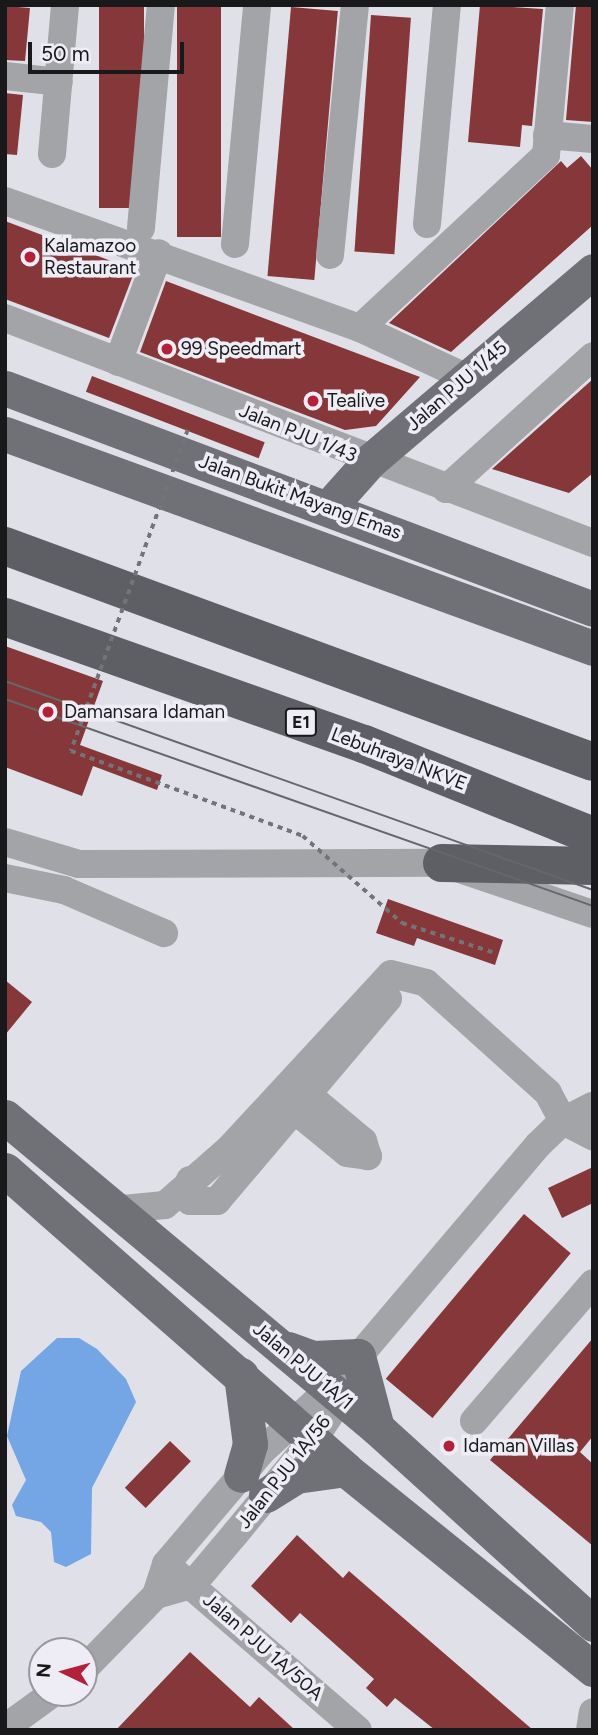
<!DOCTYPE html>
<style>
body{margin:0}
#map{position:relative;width:598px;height:1735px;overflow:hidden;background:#e0e0e8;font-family:Figtree,sans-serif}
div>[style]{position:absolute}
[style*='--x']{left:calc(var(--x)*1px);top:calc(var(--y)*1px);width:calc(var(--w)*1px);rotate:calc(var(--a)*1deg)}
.water>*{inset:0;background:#74a5e4}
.building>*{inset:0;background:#853739;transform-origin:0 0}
.minor>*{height:28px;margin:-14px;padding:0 14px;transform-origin:14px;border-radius:14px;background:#a3a4a7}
.major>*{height:35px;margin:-17.5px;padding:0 17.5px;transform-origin:17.5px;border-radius:17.5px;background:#707177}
.highway>*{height:38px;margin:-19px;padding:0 19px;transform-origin:19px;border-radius:19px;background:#5d5f65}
.tram>*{height:2px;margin:-1px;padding:0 1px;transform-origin:1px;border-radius:1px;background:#67676b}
.path-bridge>*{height:3.5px;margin-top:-1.75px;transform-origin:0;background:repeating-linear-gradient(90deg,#737378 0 5px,transparent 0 10px)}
.dots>*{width:19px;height:19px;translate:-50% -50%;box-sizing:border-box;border:4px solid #eeedf5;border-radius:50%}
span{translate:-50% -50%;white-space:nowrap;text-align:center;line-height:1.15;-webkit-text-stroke:7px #eeedf5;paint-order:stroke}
.shield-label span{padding:2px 5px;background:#eeedf5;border:2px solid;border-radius:5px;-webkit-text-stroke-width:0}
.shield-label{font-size:18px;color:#19191b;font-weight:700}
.poi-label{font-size:19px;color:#19191b}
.left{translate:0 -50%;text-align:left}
.street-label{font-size:19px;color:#19191b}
.frame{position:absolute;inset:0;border:7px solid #19191b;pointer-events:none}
.north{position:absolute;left:28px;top:1637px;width:70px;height:70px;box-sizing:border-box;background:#eeedf5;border:2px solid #99989e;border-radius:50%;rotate:275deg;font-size:19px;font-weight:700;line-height:28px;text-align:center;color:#19191b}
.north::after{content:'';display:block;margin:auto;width:24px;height:32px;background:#b32039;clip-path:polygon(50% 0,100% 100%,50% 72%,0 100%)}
.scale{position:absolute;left:28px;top:42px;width:156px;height:32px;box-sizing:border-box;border:4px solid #19191b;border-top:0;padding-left:9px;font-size:21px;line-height:24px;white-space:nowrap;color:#19191b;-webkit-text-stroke:5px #eeedf5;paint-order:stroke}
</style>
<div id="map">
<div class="water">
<div style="clip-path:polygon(57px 1338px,79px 1338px,97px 1349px,126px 1379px,136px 1402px,92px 1488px,91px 1554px,66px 1567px,54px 1562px,51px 1532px,41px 1522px,16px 1516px,12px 1505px,26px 1480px,7px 1436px,21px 1371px)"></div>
</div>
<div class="building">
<div style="left:99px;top:5px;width:45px;height:203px"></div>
<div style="left:177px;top:5px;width:44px;height:232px"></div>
<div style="clip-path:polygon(480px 5px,543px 9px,532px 126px,522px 125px,520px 147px,468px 142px)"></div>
<div style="clip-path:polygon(576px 5px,593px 5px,593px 122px,566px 120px)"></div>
<div style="clip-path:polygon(5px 6px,30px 8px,25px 61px,5px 60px)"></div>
<div style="left:291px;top:7px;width:47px;height:270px;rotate:5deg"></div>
<div style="left:371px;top:15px;width:40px;height:237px;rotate:4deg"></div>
<div style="clip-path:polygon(5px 93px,23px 95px,17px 155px,5px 154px)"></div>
<div style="clip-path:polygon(581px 156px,593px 170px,593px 225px,451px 352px,389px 323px,561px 161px,567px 168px)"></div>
<div style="clip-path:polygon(5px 221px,135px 270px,109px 338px,5px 299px)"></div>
<div style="clip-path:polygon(166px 281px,282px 325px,420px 377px,376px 426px,345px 430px,140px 352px)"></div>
<div style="left:92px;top:376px;width:185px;height:17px;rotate:21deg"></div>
<div style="clip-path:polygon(593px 379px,593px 473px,569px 493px,492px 469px)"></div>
<div style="clip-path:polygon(5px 646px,103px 681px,80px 745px,162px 775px,157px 790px,93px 766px,82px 796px,5px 767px)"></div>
<div style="clip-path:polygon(388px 899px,503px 940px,495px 965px,417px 938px,414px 946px,376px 933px)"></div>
<div style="clip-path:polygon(5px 980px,32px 1002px,5px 1035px)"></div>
<div style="clip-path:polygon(593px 1167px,593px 1203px,562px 1218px,548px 1188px)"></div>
<div style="left:524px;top:1214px;width:61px;height:215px;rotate:40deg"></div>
<div style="clip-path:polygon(593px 1338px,593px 1436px,580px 1452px,593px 1464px,593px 1546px,490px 1460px)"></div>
<div style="left:170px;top:1441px;width:29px;height:65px;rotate:44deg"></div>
<div style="clip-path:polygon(297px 1535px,343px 1578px,349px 1571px,533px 1730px,435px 1730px,395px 1698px,387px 1707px,366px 1688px,374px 1679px,300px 1613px,291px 1623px,251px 1586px)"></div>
<div style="clip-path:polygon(190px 1652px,250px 1707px,259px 1697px,295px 1730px,116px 1730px)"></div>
</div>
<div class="minor">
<div style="--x:5;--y:76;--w:54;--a:6.3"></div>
<div style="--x:547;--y:135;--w:46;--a:5"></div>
<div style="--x:52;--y:154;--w:150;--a:-85"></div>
<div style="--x:5;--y:201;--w:377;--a:19.7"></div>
<div style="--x:360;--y:328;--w:254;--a:-42.9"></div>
<div style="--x:546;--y:155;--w:151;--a:-84.7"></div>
<div style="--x:427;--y:224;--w:220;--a:-84.8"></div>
<div style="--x:141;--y:228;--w:224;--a:-84.9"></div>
<div style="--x:235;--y:244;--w:240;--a:-84.7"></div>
<div style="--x:330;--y:255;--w:251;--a:-84.3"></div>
<div style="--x:5;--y:318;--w:630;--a:20.94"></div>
<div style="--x:360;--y:328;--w:116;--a:25"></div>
<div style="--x:118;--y:362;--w:116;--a:-69.4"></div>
<div style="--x:446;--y:489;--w:198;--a:-42.1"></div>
<div style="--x:5;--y:842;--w:77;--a:16.6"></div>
<div style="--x:79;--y:864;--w:363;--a:-0.2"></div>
<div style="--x:442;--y:863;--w:159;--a:18.7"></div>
<div style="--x:5;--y:878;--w:60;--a:11.5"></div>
<div style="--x:64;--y:890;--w:109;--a:23.3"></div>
<div style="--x:290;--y:1100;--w:5;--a:-22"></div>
<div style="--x:295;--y:1098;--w:13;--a:-13"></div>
<div style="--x:308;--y:1095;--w:72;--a:39.9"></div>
<div style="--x:363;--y:1141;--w:16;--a:72"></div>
<div style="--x:368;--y:1156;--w:21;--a:-172"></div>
<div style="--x:347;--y:1153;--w:58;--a:-140.6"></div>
<div style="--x:302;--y:1116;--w:9;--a:-139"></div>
<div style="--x:295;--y:1110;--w:12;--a:-90"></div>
<div style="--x:295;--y:1098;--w:5;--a:-79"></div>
<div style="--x:190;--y:1180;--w:21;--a:90"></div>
<div style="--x:190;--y:1201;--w:27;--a:0"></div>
<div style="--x:217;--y:1201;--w:265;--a:-49.8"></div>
<div style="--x:123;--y:1209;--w:42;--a:-5.4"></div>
<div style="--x:165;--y:1205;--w:85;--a:-41.2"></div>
<div style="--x:229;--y:1149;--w:238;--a:-47.2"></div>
<div style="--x:391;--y:974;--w:36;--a:14"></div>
<div style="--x:426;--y:983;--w:164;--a:42"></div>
<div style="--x:548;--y:1093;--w:32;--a:62"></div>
<div style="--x:563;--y:1121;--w:34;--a:27"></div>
<div style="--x:474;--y:1421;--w:182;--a:-49.2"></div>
<div style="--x:176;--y:1573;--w:240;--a:40.8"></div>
<div style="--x:156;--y:1595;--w:37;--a:-16"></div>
<div style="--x:192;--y:1585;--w:67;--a:-49.9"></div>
<div style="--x:235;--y:1534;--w:126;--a:-50.5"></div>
<div style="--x:315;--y:1437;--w:47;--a:-56.3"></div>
<div style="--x:341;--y:1398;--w:16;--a:-104"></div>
<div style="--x:84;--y:1669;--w:103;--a:-45.8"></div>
<div style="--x:156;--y:1595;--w:33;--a:-72"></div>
<div style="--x:166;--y:1564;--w:148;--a:-49.7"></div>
<div style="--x:262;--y:1451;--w:102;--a:-42.6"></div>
<div style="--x:337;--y:1382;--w:311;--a:-49.7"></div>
<div style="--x:538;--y:1145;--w:35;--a:-44"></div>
<div style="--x:563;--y:1121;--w:34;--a:-27"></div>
<div style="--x:5;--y:1728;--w:59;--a:-36.1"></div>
<div style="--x:590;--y:1730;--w:18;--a:-81"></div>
</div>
<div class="major">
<div style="--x:5;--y:388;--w:628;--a:20.6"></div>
<div style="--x:5;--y:434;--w:626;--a:20"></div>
<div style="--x:329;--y:507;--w:62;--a:-48.3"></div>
<div style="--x:370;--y:461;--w:293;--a:-40.4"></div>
<div style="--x:5;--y:1117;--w:485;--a:39.9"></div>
<div style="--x:377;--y:1428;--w:292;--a:42.2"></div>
<div style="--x:5;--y:1170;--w:453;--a:41.3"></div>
<div style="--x:345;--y:1469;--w:319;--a:38.9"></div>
<div style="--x:288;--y:1349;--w:27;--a:20"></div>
<div style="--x:313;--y:1358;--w:45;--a:-2.5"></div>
<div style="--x:358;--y:1356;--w:74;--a:75.2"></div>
<div style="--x:241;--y:1375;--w:70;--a:82.6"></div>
<div style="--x:250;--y:1444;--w:32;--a:106"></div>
<div style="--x:266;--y:1495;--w:36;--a:-32"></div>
<div style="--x:296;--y:1476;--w:49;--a:-8.1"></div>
</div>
<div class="highway">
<div style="--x:5;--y:546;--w:626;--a:20.17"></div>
<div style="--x:5;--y:617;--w:381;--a:19.5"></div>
<div style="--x:364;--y:744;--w:247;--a:21.9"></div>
<div style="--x:442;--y:863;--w:151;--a:1.1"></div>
</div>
<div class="tram">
<div style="--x:5;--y:681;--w:624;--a:19.57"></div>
<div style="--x:5;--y:699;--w:623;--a:19.39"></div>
</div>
<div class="path-bridge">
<div style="--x:188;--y:430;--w:342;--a:110"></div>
<div style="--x:71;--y:751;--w:247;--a:20.1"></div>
<div style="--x:303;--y:836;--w:132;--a:41.3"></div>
<div style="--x:402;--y:923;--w:95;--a:17.9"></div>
</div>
<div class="dots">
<div style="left:30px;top:257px;background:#b32039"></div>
<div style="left:167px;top:349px;background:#b32039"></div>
<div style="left:313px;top:401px;background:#b32039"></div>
<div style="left:48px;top:712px;background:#b32039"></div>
<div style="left:449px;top:1446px;background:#b32039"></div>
</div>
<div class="shield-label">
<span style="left:301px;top:722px">E1</span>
</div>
<div class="poi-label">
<span class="left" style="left:44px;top:257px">Kalamazoo<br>Restaurant</span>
<span class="left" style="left:181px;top:349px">99 Speedmart</span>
<span class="left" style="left:327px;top:401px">Tealive</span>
<span class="left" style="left:64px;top:712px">Damansara Idaman</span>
<span class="left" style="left:463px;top:1446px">Idaman Villas</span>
</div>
<div class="street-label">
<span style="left:457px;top:386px;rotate:-41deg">Jalan PJU 1/45</span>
<span style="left:298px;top:433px;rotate:22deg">Jalan PJU 1/43</span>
<span style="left:300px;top:497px;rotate:20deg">Jalan Bukit Mayang Emas</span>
<span style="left:399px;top:759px;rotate:21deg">Lebuhraya NKVE</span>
<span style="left:303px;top:1366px;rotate:40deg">Jalan PJU 1A/1</span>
<span style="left:284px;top:1472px;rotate:-52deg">Jalan PJU 1A/56</span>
<span style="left:263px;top:1647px;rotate:41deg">Jalan PJU 1A/50A</span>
</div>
<div class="frame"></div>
<div class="north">N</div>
<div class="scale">50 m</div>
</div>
